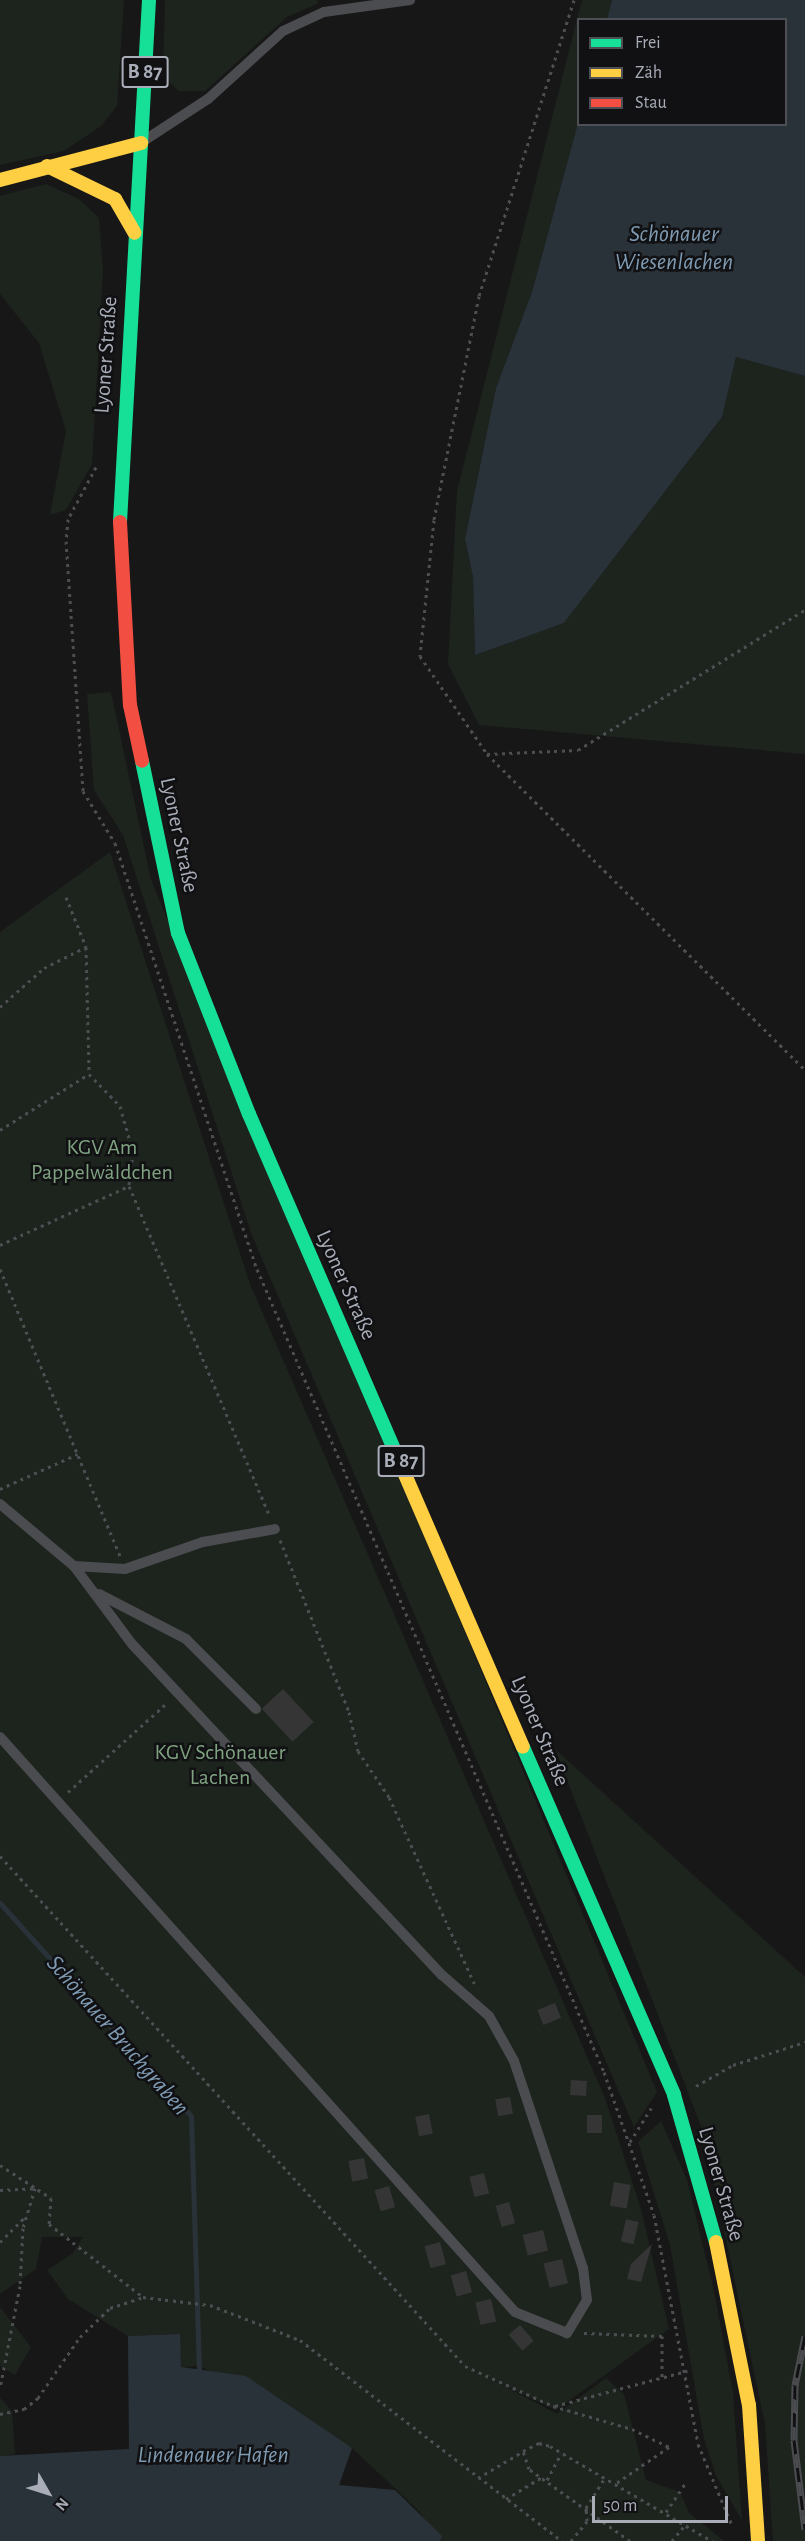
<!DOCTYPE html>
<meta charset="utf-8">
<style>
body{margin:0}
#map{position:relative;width:805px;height:2541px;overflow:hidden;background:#171717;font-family:"Alegreya Sans",sans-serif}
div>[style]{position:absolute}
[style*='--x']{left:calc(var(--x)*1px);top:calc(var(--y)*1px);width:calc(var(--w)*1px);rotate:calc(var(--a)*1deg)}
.green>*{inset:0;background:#1d241e}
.water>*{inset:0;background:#2a3239}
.stream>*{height:5px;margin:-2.5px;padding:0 2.5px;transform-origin:2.5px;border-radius:2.5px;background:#2a3239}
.building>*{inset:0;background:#353536;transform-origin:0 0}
.path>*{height:3px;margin-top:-1.5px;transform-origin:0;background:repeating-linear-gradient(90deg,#4d4e52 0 3px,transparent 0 7.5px)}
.lane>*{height:10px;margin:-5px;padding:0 5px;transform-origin:5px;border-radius:5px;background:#4b4c50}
.fast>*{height:14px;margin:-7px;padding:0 7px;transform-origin:7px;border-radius:7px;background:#16e098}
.slow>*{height:14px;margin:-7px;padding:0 7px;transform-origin:7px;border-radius:7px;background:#ffcf43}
.jam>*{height:14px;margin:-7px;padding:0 7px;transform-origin:7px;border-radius:7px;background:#f24e42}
.rail>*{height:7px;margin-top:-3.5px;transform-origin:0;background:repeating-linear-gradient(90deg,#111113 0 14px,#4b4c4f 0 28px);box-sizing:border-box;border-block:2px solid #4b4c4f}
span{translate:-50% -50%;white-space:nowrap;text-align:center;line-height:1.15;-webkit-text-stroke:5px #111113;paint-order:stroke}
.shield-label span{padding:2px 4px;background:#111113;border:2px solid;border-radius:4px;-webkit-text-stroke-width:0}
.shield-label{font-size:21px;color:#a8adb8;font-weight:700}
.street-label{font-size:22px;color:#a8adb8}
.park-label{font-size:22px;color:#7fa381}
.water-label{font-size:24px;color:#7f9bb3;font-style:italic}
.legend{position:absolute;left:577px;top:18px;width:210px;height:108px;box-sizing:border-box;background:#111113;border:2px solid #4d4f55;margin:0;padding:8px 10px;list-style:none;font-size:18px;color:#a8adb8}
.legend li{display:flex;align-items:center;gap:12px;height:30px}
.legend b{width:30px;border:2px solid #4d4f55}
.north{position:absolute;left:18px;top:2463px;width:60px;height:60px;-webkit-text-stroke:4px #111113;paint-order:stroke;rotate:129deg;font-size:16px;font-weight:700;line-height:24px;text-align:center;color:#a8adb8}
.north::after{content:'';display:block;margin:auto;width:21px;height:27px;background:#a8adb8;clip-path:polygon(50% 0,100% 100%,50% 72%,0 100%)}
.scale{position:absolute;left:592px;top:2496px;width:136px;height:27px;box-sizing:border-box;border:3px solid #a8adb8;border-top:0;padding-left:8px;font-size:18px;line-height:21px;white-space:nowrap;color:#a8adb8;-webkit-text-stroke:4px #111113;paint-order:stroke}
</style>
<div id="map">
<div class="green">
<div style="clip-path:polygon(0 0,124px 0,117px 106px,101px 126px,64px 151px,0 165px)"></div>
<div style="clip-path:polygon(165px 0,317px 0,319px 3px,287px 17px,205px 91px,178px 91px,163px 75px)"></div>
<div style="clip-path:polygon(582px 0,612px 0,607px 19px,578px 20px,578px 123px,532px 292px,496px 388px,465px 539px,473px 577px,475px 655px,564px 623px,722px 417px,736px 357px,805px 376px,805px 754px,479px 725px,448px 664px,457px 491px)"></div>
<div style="clip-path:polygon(46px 184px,79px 199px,99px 218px,103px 270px,92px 464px,66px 510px,50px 515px,66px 431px,39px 343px,0 294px,0 196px)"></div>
<div style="clip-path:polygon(111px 692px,151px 880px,657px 2092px,634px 2127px,251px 1233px,123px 835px,94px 790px,87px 694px)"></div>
<div style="clip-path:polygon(110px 852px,250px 1284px,605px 2098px,641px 2209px,669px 2329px,556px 2410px,489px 2378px,557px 2414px,606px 2378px,624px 2394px,646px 2480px,680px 2492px,689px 2513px,724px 2541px,440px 2541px,418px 2510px,352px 2448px,200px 2366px,180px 2367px,180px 2334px,128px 2336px,68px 2299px,47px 2270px,72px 2254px,83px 2237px,42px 2237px,36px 2269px,0 2294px,0 932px)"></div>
<div style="clip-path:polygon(555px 1749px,805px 1977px,805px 2541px,773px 2541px,765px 2424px,703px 2131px)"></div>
<div style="clip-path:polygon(661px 2121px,687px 2180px,714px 2291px,733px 2393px,742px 2520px,716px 2476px,704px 2439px,670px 2245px,638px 2142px)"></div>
<div style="clip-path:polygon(0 2307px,31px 2347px,15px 2375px,0 2366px)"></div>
<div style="clip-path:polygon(0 2398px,12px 2411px,15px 2454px,0 2456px)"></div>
</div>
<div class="water">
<div style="clip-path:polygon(612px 0,805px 0,805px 376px,736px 357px,722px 417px,564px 623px,475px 655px,473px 577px,465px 539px,496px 388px,532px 292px,578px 123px,786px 124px,786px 20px,607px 19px)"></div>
<div style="clip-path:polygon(180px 2334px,181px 2367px,246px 2376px,352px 2448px,339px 2485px,395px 2490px,442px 2536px,440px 2541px,0 2541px,0 2456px,129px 2449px,128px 2336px)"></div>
</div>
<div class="stream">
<div style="--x:0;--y:1903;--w:286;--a:48.1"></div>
<div style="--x:191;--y:2116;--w:255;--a:88.2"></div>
</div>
<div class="building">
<div style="left:283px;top:1689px;width:45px;height:29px;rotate:47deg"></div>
<div style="left:555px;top:2003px;width:16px;height:19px;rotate:68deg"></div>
<div style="left:571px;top:2080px;width:16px;height:15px;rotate:4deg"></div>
<div style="left:510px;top:2097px;width:17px;height:15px;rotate:80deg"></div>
<div style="left:429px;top:2114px;width:20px;height:14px;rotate:79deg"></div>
<div style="left:587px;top:2115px;width:15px;height:18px"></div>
<div style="left:364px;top:2158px;width:21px;height:16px;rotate:79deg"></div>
<div style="left:484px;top:2173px;width:21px;height:15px;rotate:76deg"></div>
<div style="left:614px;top:2182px;width:17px;height:24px;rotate:10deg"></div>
<div style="left:389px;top:2186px;width:22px;height:15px;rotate:74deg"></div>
<div style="left:509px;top:2202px;width:22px;height:14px;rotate:74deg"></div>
<div style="left:626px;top:2219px;width:13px;height:23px;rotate:13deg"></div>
<div style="left:543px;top:2230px;width:21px;height:21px;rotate:76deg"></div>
<div style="left:440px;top:2242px;width:23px;height:16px;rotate:75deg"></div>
<div style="clip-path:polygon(652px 2244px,641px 2282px,627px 2279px,631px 2264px)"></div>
<div style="left:562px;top:2259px;width:25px;height:19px;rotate:76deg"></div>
<div style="left:466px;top:2271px;width:22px;height:16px;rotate:74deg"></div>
<div style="left:491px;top:2299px;width:23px;height:16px;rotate:77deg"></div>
<div style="left:520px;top:2325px;width:21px;height:15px;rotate:49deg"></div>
</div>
<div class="path">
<div style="--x:574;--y:0;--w:311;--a:107.8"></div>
<div style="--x:479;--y:296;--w:228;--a:101.4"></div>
<div style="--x:434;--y:520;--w:137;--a:95.9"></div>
<div style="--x:420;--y:656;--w:119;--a:55.6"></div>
<div style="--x:487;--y:754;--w:448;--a:44.8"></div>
<div style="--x:96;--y:467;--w:59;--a:118.3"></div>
<div style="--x:68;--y:519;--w:22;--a:95"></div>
<div style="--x:66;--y:541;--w:251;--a:86.1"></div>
<div style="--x:83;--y:791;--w:61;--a:58.4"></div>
<div style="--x:115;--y:843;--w:449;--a:71.6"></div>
<div style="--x:257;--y:1269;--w:875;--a:66.63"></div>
<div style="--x:604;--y:2072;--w:151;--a:70.7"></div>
<div style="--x:654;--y:2215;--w:233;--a:79.1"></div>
<div style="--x:698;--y:2444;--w:86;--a:67.3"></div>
<div style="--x:487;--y:754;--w:91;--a:-2.5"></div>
<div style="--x:578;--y:750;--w:267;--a:-31.7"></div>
<div style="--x:66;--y:897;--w:54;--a:68.2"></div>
<div style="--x:86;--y:947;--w:127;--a:88.6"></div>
<div style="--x:0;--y:1007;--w:59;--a:-41.6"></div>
<div style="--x:44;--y:968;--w:47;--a:-26.6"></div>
<div style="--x:0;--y:1130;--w:105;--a:-32.2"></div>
<div style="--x:89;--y:1074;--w:45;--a:45.9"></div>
<div style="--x:120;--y:1106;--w:48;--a:74.2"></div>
<div style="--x:133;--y:1152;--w:34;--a:97"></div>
<div style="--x:129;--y:1186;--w:358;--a:66.9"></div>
<div style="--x:0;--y:1245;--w:142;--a:-24.6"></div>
<div style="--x:0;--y:1269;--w:311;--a:67.3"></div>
<div style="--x:0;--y:1489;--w:85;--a:-24.2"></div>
<div style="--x:280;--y:1540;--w:185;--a:68.1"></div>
<div style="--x:349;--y:1712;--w:40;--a:77"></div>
<div style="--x:358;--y:1751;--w:55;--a:56"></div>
<div style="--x:389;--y:1797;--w:205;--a:65.4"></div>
<div style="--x:68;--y:1792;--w:135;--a:-42"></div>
<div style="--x:0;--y:1856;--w:690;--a:47.64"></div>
<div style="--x:465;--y:2366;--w:97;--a:24.4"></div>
<div style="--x:553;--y:2406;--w:82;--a:16.2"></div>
<div style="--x:632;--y:2429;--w:41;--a:25.9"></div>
<div style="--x:669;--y:2447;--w:65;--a:145.6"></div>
<div style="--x:696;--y:2086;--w:43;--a:-29.6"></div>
<div style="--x:733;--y:2065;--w:76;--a:-17.7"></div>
<div style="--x:630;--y:2142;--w:40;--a:-58"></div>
<div style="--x:0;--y:2165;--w:61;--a:32.9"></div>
<div style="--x:51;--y:2198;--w:26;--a:94"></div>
<div style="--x:49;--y:2224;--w:119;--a:37.8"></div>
<div style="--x:0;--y:2190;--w:35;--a:-3"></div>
<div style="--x:35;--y:2188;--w:42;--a:106.7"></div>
<div style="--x:23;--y:2228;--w:58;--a:93"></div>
<div style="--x:20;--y:2286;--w:104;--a:101.1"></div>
<div style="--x:0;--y:2242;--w:35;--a:-45"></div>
<div style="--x:584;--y:2333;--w:78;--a:2.2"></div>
<div style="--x:662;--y:2336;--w:43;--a:90"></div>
<div style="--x:555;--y:2406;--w:137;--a:-14.9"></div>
<div style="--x:0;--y:2414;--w:25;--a:-12"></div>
<div style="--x:24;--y:2409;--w:18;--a:-38"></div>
<div style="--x:38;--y:2398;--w:74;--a:-55.5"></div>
<div style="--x:80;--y:2337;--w:42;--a:-44"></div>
<div style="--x:110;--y:2308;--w:35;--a:-18"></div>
<div style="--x:143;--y:2297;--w:67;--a:6.8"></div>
<div style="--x:210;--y:2305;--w:97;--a:21.3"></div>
<div style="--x:300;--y:2340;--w:330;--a:37.5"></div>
<div style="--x:478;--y:2478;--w:51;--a:-30.6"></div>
<div style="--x:547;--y:2480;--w:30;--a:-62"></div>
<div style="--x:506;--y:2499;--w:42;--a:-31.4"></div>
<div style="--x:666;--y:2512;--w:34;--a:-56"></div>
<div style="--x:571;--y:2541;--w:26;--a:-51"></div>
<div style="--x:587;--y:2521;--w:13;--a:-94"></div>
<div style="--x:586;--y:2508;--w:36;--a:-58"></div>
<div style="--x:630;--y:2541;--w:124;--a:-144.5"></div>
<div style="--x:529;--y:2469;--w:19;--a:-108"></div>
<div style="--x:523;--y:2451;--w:18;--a:-27"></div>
<div style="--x:539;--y:2443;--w:11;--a:15"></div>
<div style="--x:550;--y:2446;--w:188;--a:30.4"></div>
<div style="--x:672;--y:2541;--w:22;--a:-51"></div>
</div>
<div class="lane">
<div style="--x:145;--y:140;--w:75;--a:-33.1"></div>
<div style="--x:208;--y:99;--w:101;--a:-42.2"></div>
<div style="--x:283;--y:31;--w:45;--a:-24.9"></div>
<div style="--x:324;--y:12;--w:87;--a:-7.9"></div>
<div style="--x:0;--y:1504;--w:97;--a:40"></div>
<div style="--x:74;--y:1566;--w:97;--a:53.4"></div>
<div style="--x:132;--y:1644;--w:453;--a:46.9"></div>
<div style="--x:442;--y:1975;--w:62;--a:41.1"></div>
<div style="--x:489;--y:2016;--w:51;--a:60.9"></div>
<div style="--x:514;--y:2061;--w:218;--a:71.6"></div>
<div style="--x:583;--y:2268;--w:32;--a:83"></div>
<div style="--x:587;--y:2300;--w:39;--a:121"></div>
<div style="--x:567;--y:2333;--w:56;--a:-158"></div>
<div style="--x:515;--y:2312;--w:772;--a:-131.85"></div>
<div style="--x:74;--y:1566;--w:51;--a:3.4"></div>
<div style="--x:125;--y:1569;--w:83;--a:-19.1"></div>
<div style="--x:203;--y:1542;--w:73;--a:-10.2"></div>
<div style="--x:99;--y:1594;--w:98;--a:27.3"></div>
<div style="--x:186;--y:1639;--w:99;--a:45"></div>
</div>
<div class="fast">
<div style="--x:120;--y:522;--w:523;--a:-86.82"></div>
<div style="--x:142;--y:761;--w:176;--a:78.2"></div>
<div style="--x:178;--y:933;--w:194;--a:68.6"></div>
<div style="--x:249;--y:1114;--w:380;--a:66.6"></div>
<div style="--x:523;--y:1747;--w:379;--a:66.5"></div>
<div style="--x:674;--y:2095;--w:153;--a:74.1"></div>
</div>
<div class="slow">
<div style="--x:47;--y:166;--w:76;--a:25.9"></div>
<div style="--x:115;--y:199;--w:39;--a:60"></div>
<div style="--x:0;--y:180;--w:146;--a:-14.7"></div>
<div style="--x:400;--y:1463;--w:309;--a:66.6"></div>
<div style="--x:716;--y:2242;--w:166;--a:78.6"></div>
<div style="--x:749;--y:2405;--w:136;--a:86.2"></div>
</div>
<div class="jam">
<div style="--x:120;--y:522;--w:183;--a:86.9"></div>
<div style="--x:130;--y:705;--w:57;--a:77.9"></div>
</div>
<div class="rail">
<div style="--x:805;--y:2336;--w:50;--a:101.5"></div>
<div style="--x:795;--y:2385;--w:55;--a:91"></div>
<div style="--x:794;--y:2440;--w:90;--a:83"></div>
</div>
<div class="shield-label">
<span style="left:145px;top:72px">B 87</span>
<span style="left:401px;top:1461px">B 87</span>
</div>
<div class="street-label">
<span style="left:106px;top:355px;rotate:-86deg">Lyoner Straße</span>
<span style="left:179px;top:835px;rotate:78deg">Lyoner Straße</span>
<span style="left:346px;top:1285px;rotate:66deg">Lyoner Straße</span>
<span style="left:540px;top:1731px;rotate:67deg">Lyoner Straße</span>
<span style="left:721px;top:2184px;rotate:74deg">Lyoner Straße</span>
</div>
<div class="park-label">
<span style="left:102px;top:1160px">KGV Am<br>Pappelwäldchen</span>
<span style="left:220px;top:1765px">KGV Schönauer<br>Lachen</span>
</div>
<div class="water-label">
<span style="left:674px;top:249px">Schönauer<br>Wiesenlachen</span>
<span style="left:117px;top:2036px;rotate:49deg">Schönauer Bruchgraben</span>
<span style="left:213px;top:2456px">Lindenauer Hafen</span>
</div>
<ul class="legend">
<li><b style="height:8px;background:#16e098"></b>Frei</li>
<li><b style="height:8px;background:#ffcf43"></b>Zäh</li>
<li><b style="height:8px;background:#f24e42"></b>Stau</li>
</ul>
<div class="north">N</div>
<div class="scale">50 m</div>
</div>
